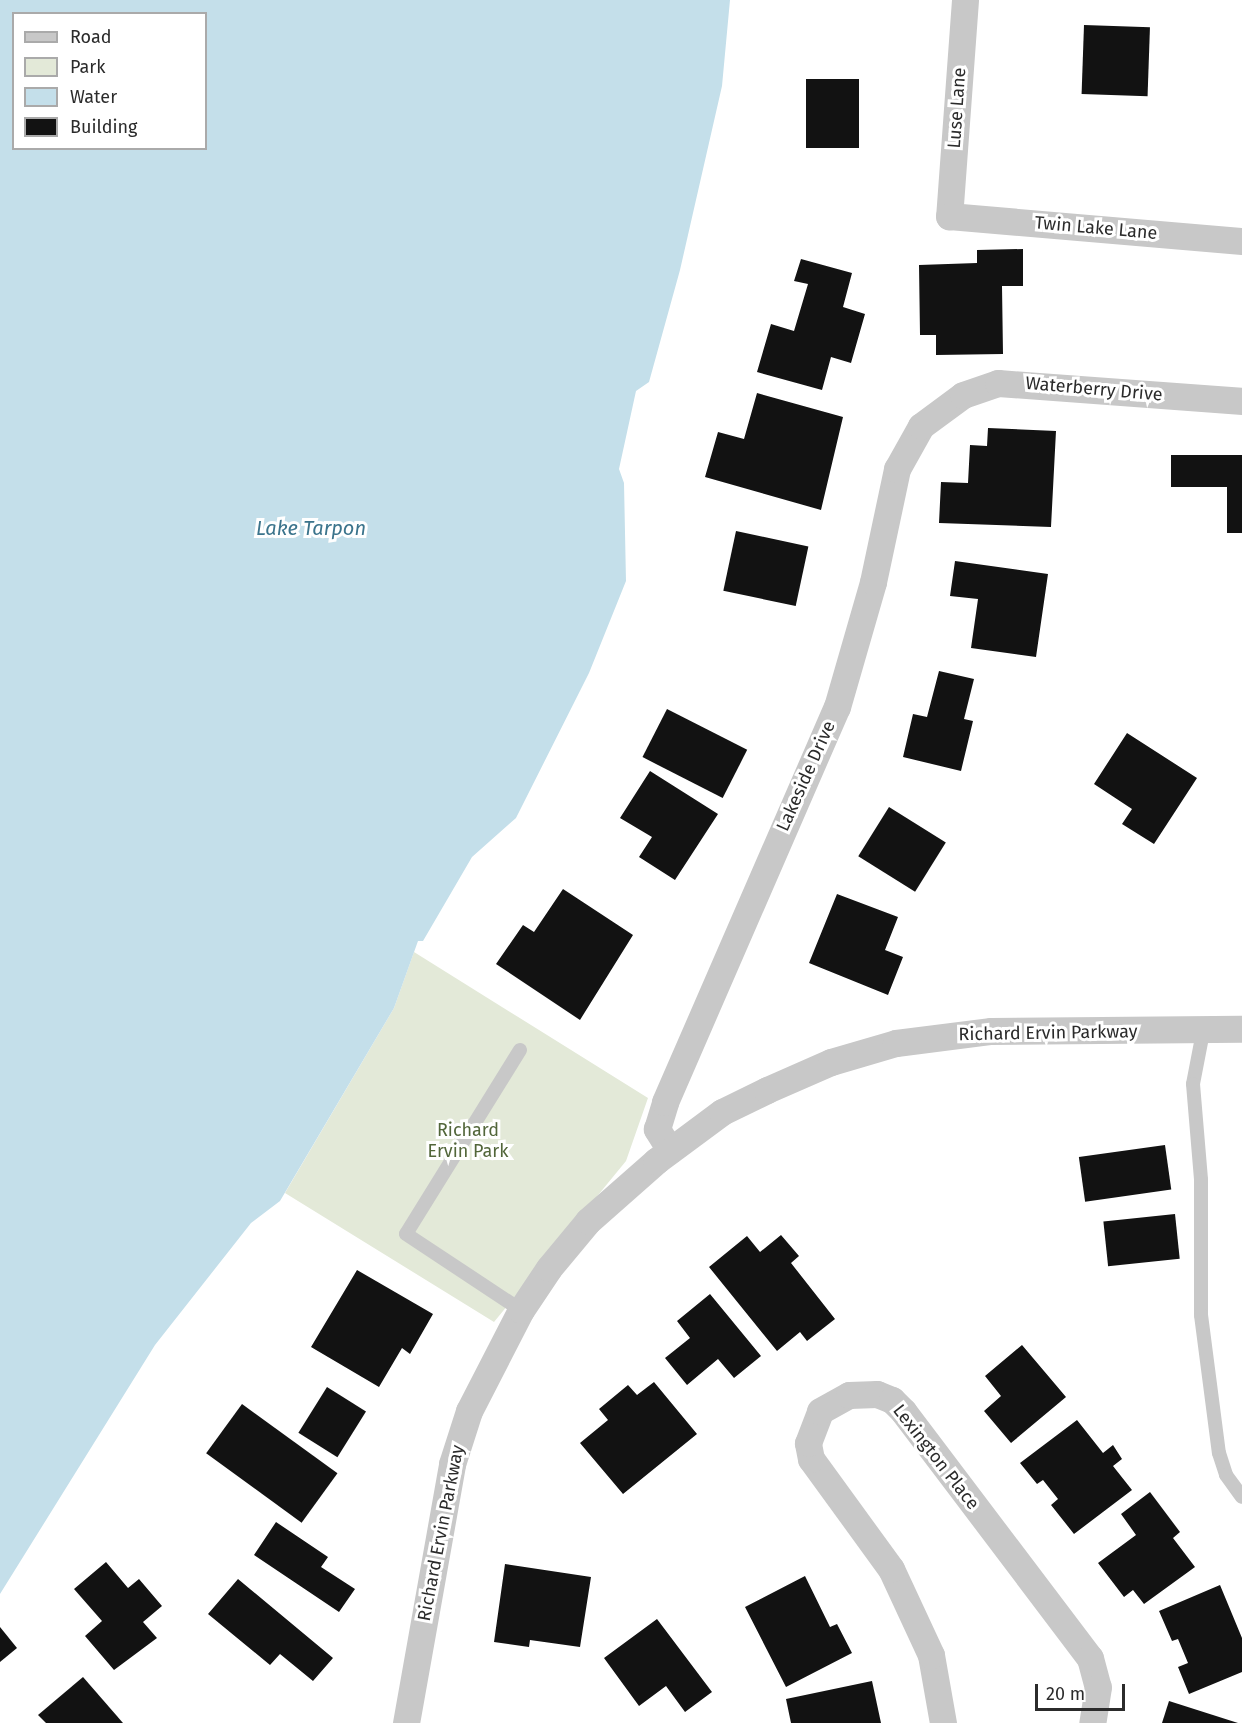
<!DOCTYPE html>
<style>
body{margin:0}
#map{position:relative;width:1242px;height:1723px;overflow:hidden;background:#fff;font-family:"Fira Sans",sans-serif}
div>[style]{position:absolute}
[style*='--x']{left:calc(var(--x)*1px);top:calc(var(--y)*1px);width:calc(var(--w)*1px);rotate:calc(var(--a)*1deg)}
.green>*{inset:0;background:#e3e9d8}
.water>*{inset:0;background:#c4dfea}
.building>*{inset:0;background:#121212;transform-origin:0 0}
.lane>*{height:14px;margin:-7px;padding:0 7px;transform-origin:7px;border-radius:7px;background:#c8c8c8}
.street>*{height:27px;margin:-13.5px;padding:0 13.5px;transform-origin:13.5px;border-radius:13.5px;background:#c8c8c8}
span{translate:-50% -50%;white-space:nowrap;text-align:center;line-height:1.15;-webkit-text-stroke:6px #fff;paint-order:stroke}
.street-label{font-size:18px;color:#2b2b2b}
.park-label{font-size:18px;color:#52663a}
.water-label{font-size:20px;color:#3b748c;font-style:italic}
.legend{position:absolute;left:12px;top:12px;width:195px;height:138px;box-sizing:border-box;background:#fff;border:2px solid #aaa;margin:0;padding:8px 10px;list-style:none;font-size:18px;color:#2b2b2b}
.legend li{display:flex;align-items:center;gap:12px;height:30px}
.legend b{width:30px;border:2px solid #aaa}
.scale{position:absolute;left:1035px;top:1684px;width:90px;height:27px;box-sizing:border-box;border:3px solid #2b2b2b;border-top:0;padding-left:8px;font-size:18px;line-height:21px;white-space:nowrap;color:#2b2b2b;-webkit-text-stroke:4px #fff;paint-order:stroke}
</style>
<div id="map">
<div class="green">
<div style="clip-path:polygon(414px 952px,648px 1098px,626px 1161px,494px 1322px,285px 1193px,394px 1008px)"></div>
</div>
<div class="water">
<div style="clip-path:polygon(evenodd,0 0,730px 0,722px 86px,680px 270px,649px 382px,636px 391px,619px 469px,624px 483px,626px 581px,589px 673px,516px 818px,472px 857px,423px 941px,418px 941px,394px 1008px,280px 1201px,251px 1223px,155px 1345px,0 1594px,0 0,14px 14px,206px 14px,206px 148px,14px 148px,14px 14px)"></div>
</div>
<div class="building">
<div style="left:1084px;top:25px;width:66px;height:69px;rotate:2deg"></div>
<div style="left:806px;top:79px;width:53px;height:69px"></div>
<div style="clip-path:polygon(1023px 249px,1023px 286px,1002px 286px,1003px 354px,936px 355px,936px 335px,920px 335px,919px 265px,977px 263px,977px 250px)"></div>
<div style="clip-path:polygon(801px 259px,852px 273px,843px 307px,865px 314px,851px 363px,831px 357px,822px 390px,757px 372px,771px 324px,794px 331px,808px 284px,794px 281px)"></div>
<div style="clip-path:polygon(757px 393px,843px 417px,821px 510px,705px 477px,718px 432px,744px 439px)"></div>
<div style="clip-path:polygon(988px 428px,1056px 431px,1051px 527px,939px 523px,941px 482px,968px 483px,970px 445px,987px 446px)"></div>
<div style="clip-path:polygon(1171px 455px,1242px 455px,1242px 533px,1227px 533px,1227px 487px,1171px 487px)"></div>
<div style="left:736px;top:531px;width:74px;height:61px;rotate:12deg"></div>
<div style="clip-path:polygon(955px 561px,1048px 574px,1036px 657px,971px 648px,978px 599px,950px 596px)"></div>
<div style="clip-path:polygon(939px 671px,974px 679px,964px 719px,973px 721px,961px 771px,903px 757px,913px 714px,927px 717px)"></div>
<div style="left:667px;top:709px;width:90px;height:54px;rotate:27deg"></div>
<div style="clip-path:polygon(1127px 733px,1197px 778px,1154px 844px,1122px 824px,1132px 809px,1094px 784px)"></div>
<div style="clip-path:polygon(650px 771px,718px 814px,675px 880px,639px 857px,652px 837px,620px 818px)"></div>
<div style="left:889px;top:807px;width:67px;height:58px;rotate:32deg"></div>
<div style="clip-path:polygon(563px 889px,633px 935px,580px 1020px,496px 964px,523px 925px,534px 932px)"></div>
<div style="clip-path:polygon(837px 894px,898px 917px,885px 950px,903px 957px,888px 995px,809px 963px)"></div>
<div style="left:1165px;top:1145px;width:45px;height:87px;rotate:82deg"></div>
<div style="left:1175px;top:1214px;width:45px;height:72px;rotate:84deg"></div>
<div style="clip-path:polygon(781px 1235px,799px 1256px,791px 1263px,835px 1319px,807px 1341px,800px 1332px,777px 1351px,709px 1267px,747px 1236px,760px 1252px)"></div>
<div style="clip-path:polygon(357px 1270px,433px 1314px,410px 1354px,402px 1348px,379px 1387px,311px 1347px)"></div>
<div style="clip-path:polygon(710px 1294px,761px 1356px,734px 1378px,718px 1359px,687px 1385px,665px 1358px,690px 1338px,677px 1321px)"></div>
<div style="clip-path:polygon(1022px 1345px,1066px 1397px,1011px 1443px,984px 1411px,1001px 1396px,985px 1376px)"></div>
<div style="clip-path:polygon(654px 1382px,697px 1434px,623px 1494px,580px 1443px,608px 1420px,599px 1409px,628px 1385px,637px 1395px)"></div>
<div style="left:327px;top:1387px;width:46px;height:54px;rotate:32deg"></div>
<div style="left:242px;top:1404px;width:118px;height:61px;rotate:36deg"></div>
<div style="clip-path:polygon(1077px 1420px,1103px 1453px,1113px 1445px,1122px 1459px,1113px 1466px,1132px 1490px,1074px 1534px,1051px 1505px,1058px 1499px,1043px 1480px,1037px 1484px,1020px 1463px)"></div>
<div style="clip-path:polygon(1150px 1492px,1180px 1532px,1173px 1538px,1195px 1567px,1144px 1604px,1133px 1590px,1124px 1597px,1098px 1563px,1136px 1535px,1121px 1514px)"></div>
<div style="clip-path:polygon(276px 1522px,328px 1557px,321px 1567px,355px 1589px,339px 1612px,254px 1555px)"></div>
<div style="clip-path:polygon(106px 1562px,128px 1588px,139px 1579px,162px 1606px,143px 1622px,157px 1638px,114px 1670px,85px 1636px,102px 1621px,74px 1589px)"></div>
<div style="clip-path:polygon(505px 1564px,591px 1577px,580px 1647px,530px 1640px,529px 1647px,494px 1642px)"></div>
<div style="clip-path:polygon(805px 1576px,830px 1627px,837px 1624px,852px 1653px,786px 1687px,745px 1607px)"></div>
<div style="clip-path:polygon(238px 1579px,333px 1658px,313px 1681px,280px 1654px,270px 1665px,208px 1614px)"></div>
<div style="clip-path:polygon(1220px 1585px,1242px 1638px,1242px 1672px,1189px 1694px,1178px 1667px,1188px 1663px,1178px 1639px,1172px 1641px,1159px 1611px)"></div>
<div style="clip-path:polygon(657px 1619px,712px 1692px,685px 1712px,666px 1686px,639px 1706px,604px 1658px)"></div>
<div style="clip-path:polygon(0 1627px,17px 1648px,0 1662px)"></div>
<div style="clip-path:polygon(83px 1677px,123px 1723px,46px 1723px,38px 1715px)"></div>
<div style="clip-path:polygon(872px 1681px,881px 1723px,791px 1723px,786px 1699px)"></div>
<div style="clip-path:polygon(1169px 1701px,1238px 1723px,1162px 1723px)"></div>
</div>
<div class="lane">
<div style="--x:1203;--y:1032;--w:53;--a:100.9"></div>
<div style="--x:1193;--y:1084;--w:96;--a:85.2"></div>
<div style="--x:1201;--y:1180;--w:135;--a:90"></div>
<div style="--x:1201;--y:1315;--w:139;--a:82.6"></div>
<div style="--x:1219;--y:1453;--w:23;--a:72"></div>
<div style="--x:1226;--y:1475;--w:27;--a:54"></div>
<div style="--x:520;--y:1050;--w:216;--a:121.8"></div>
<div style="--x:406;--y:1234;--w:138;--a:33.5"></div>
</div>
<div class="street">
<div style="--x:965;--y:0;--w:217;--a:94.2"></div>
<div style="--x:949;--y:216;--w:294;--a:4.9"></div>
<div style="--x:670;--y:1150;--w:25;--a:-122"></div>
<div style="--x:657;--y:1129;--w:28;--a:-73"></div>
<div style="--x:665;--y:1102;--w:431;--a:-66.5"></div>
<div style="--x:837;--y:707;--w:130;--a:-73.9"></div>
<div style="--x:873;--y:582;--w:116;--a:-78"></div>
<div style="--x:897;--y:469;--w:49;--a:-60.8"></div>
<div style="--x:921;--y:426;--w:52;--a:-36.4"></div>
<div style="--x:963;--y:395;--w:37;--a:-19"></div>
<div style="--x:998;--y:383;--w:245;--a:4.2"></div>
<div style="--x:406;--y:1723;--w:263;--a:-79.9"></div>
<div style="--x:452;--y:1464;--w:56;--a:-72.2"></div>
<div style="--x:469;--y:1411;--w:114;--a:-62.8"></div>
<div style="--x:521;--y:1310;--w:50;--a:-56.3"></div>
<div style="--x:549;--y:1268;--w:61;--a:-50.3"></div>
<div style="--x:588;--y:1221;--w:91;--a:-41.4"></div>
<div style="--x:656;--y:1161;--w:82;--a:-36.6"></div>
<div style="--x:722;--y:1112;--w:50;--a:-26.1"></div>
<div style="--x:767;--y:1090;--w:70;--a:-23.6"></div>
<div style="--x:831;--y:1062;--w:68;--a:-16.3"></div>
<div style="--x:896;--y:1043;--w:96;--a:-7.2"></div>
<div style="--x:991;--y:1031;--w:251;--a:-0.5"></div>
<div style="--x:943;--y:1723;--w:69;--a:-100"></div>
<div style="--x:931;--y:1655;--w:95;--a:-114.9"></div>
<div style="--x:891;--y:1569;--w:136;--a:-126"></div>
<div style="--x:811;--y:1459;--w:16;--a:-101"></div>
<div style="--x:808;--y:1443;--w:34;--a:-69"></div>
<div style="--x:820;--y:1411;--w:33;--a:-29"></div>
<div style="--x:849;--y:1395;--w:28;--a:-2"></div>
<div style="--x:877;--y:1394;--w:16;--a:22"></div>
<div style="--x:892;--y:1400;--w:16;--a:45"></div>
<div style="--x:903;--y:1411;--w:310;--a:52.9"></div>
<div style="--x:1090;--y:1658;--w:30;--a:75"></div>
<div style="--x:1098;--y:1687;--w:36;--a:99"></div>
</div>
<div class="street-label">
<span style="left:957px;top:108px;rotate:-86deg">Luse Lane</span>
<span style="left:1096px;top:228px;rotate:5deg">Twin Lake Lane</span>
<span style="left:1094px;top:389px;rotate:5deg">Waterberry Drive</span>
<span style="left:806px;top:776px;rotate:-66deg">Lakeside Drive</span>
<span style="left:1048px;top:1033px;rotate:-1deg">Richard Ervin Parkway</span>
<span style="left:936px;top:1457px;rotate:52deg">Lexington Place</span>
<span style="left:441px;top:1533px;rotate:-79deg">Richard Ervin Parkway</span>
</div>
<div class="park-label">
<span style="left:468px;top:1141px">Richard<br>Ervin Park</span>
</div>
<div class="water-label">
<span style="left:311px;top:528px">Lake Tarpon</span>
</div>
<ul class="legend">
<li><b style="height:8px;background:#c8c8c8"></b>Road</li>
<li><b style="height:16px;background:#e3e9d8"></b>Park</li>
<li><b style="height:16px;background:#c4dfea"></b>Water</li>
<li><b style="height:16px;background:#121212"></b>Building</li>
</ul>
<div class="scale">20 m</div>
</div>
